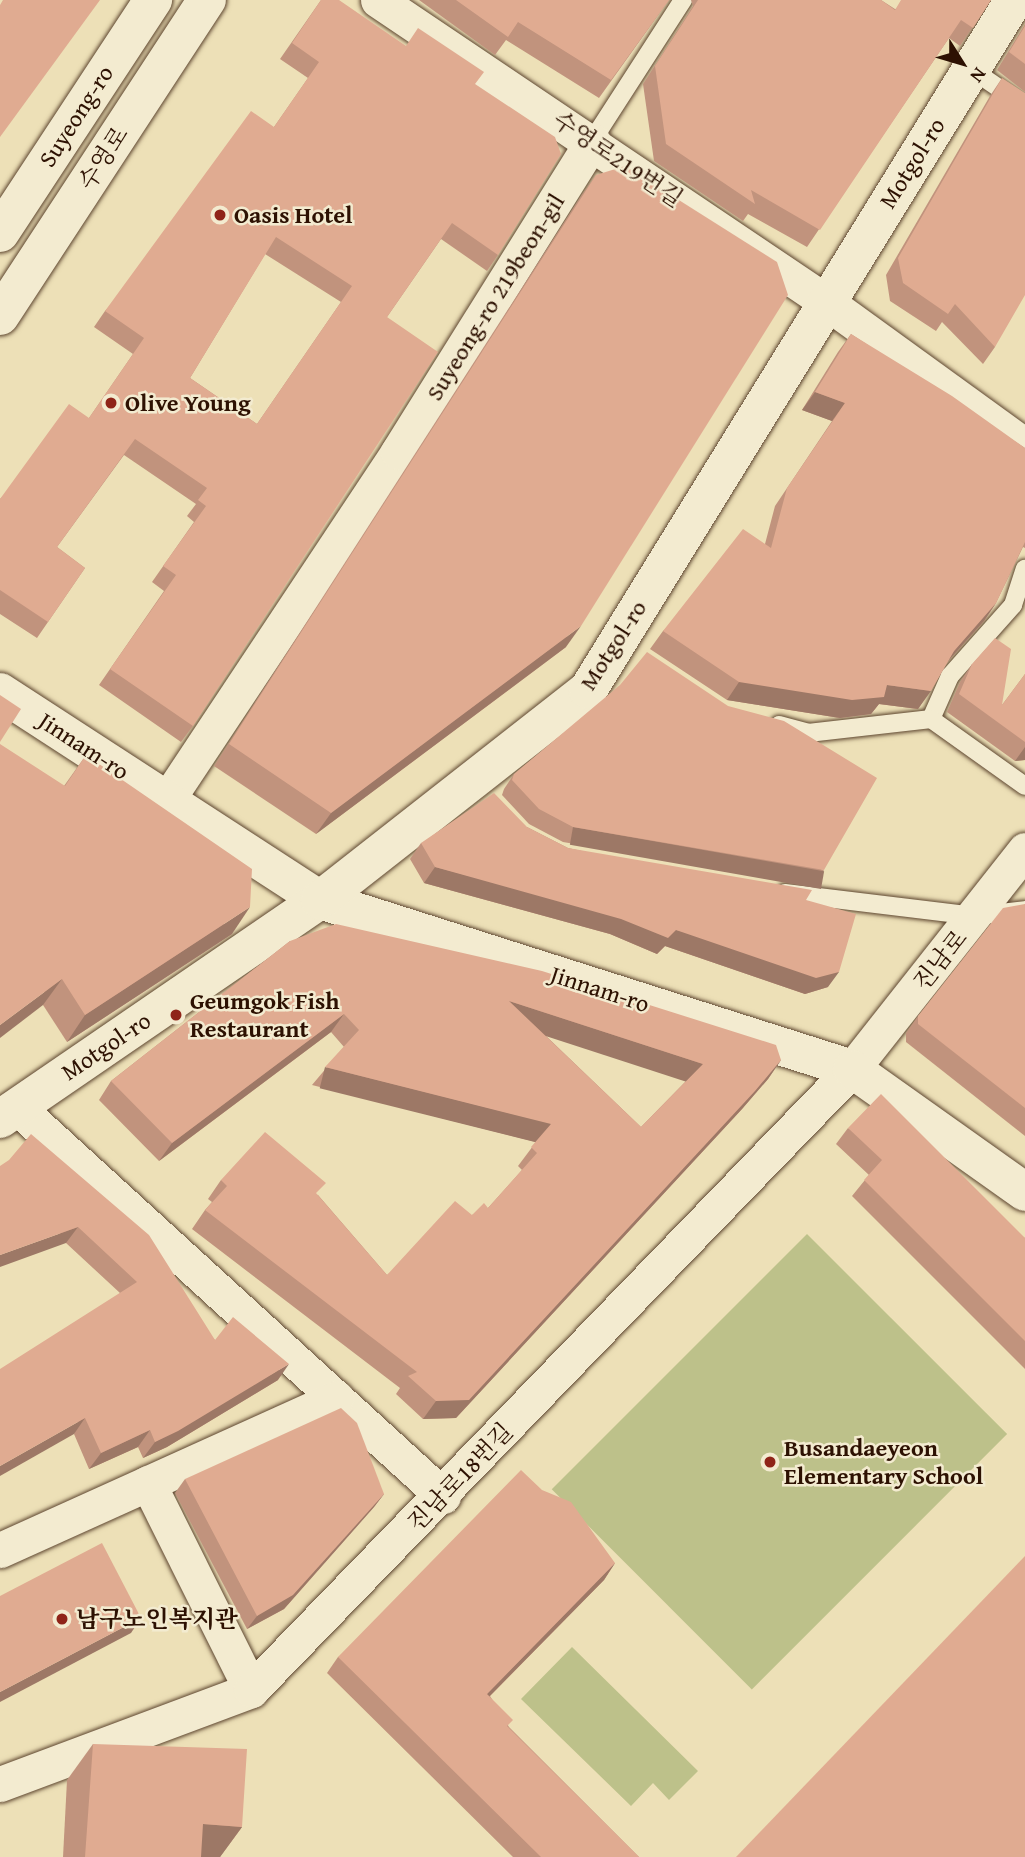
<!DOCTYPE html>
<meta charset="utf-8">
<style>
body{margin:0}
#map{position:relative;width:1025px;height:1857px;overflow:hidden;background:#ede0b7;font-family:"Gentium Book Plus","Noto Serif KR",serif}
div>[style]{position:absolute}
[style*='--x']{left:calc(var(--x)*1px);top:calc(var(--y)*1px);width:calc(var(--w)*1px);rotate:calc(var(--a)*1deg)}
.green>*{inset:0;background:#bdc18a;transform-origin:0 0}
.roads{filter:drop-shadow(0 0 2px #5d452f) drop-shadow(0 0 2px #5d452f)}
.lane>*{height:18px;margin:-9px;padding:0 9px;transform-origin:9px;border-radius:9px;background:#f3ebd0}
.street>*{height:35px;margin:-17.5px;padding:0 17.5px;transform-origin:17.5px;border-radius:17.5px;background:#f3ebd0}
.secondary>*{height:38px;margin:-19px;padding:0 19px;transform-origin:19px;border-radius:19px;background:#f3ebd0}
.wall>*{inset:0;background:#c1937d}
.shaded-wall>*{inset:0;background:#9d7866;transform-origin:0 0}
.building>*{inset:0;background:#e0ab91}
.dots>*{width:19px;height:19px;translate:-50% -50%;box-sizing:border-box;border:4px solid #f3ebd0;border-radius:50%}
span{translate:-50% -50%;white-space:nowrap;text-align:center;line-height:1.15;-webkit-text-stroke:5px #f3ebd0;paint-order:stroke}
.street-label{font-size:24px;color:#2d1102}
.poi-label{font-size:24px;color:#2d1102;font-weight:700}
.left{translate:0 -50%;text-align:left}
.north{position:absolute;left:927px;top:28px;width:70px;height:70px;-webkit-text-stroke:5px #f3ebd0;paint-order:stroke;rotate:127deg;font-size:19px;font-weight:700;line-height:28px;text-align:center;color:#2d1102}
.north::after{content:'';display:block;margin:auto;width:24px;height:32px;background:#2d1102;clip-path:polygon(50% 0,100% 100%,50% 72%,0 100%)}
</style>
<div id="map">
<div class="green">
<div style="left:807px;top:1234px;width:283px;height:361px;rotate:45deg"></div>
<div style="clip-path:polygon(572px 1647px,698px 1771px,669px 1800px,653px 1783px,631px 1806px,521px 1699px)"></div>
</div>
<div class="roads">
<div class="lane">
<div style="--x:971;--y:69;--w:65;--a:34.4"></div>
<div style="--x:592;--y:141;--w:168;--a:-57.2"></div>
<div style="--x:931;--y:719;--w:47;--a:-66.2"></div>
<div style="--x:950;--y:676;--w:95;--a:-48.4"></div>
<div style="--x:1013;--y:605;--w:38;--a:-72"></div>
<div style="--x:779;--y:725;--w:30;--a:15"></div>
<div style="--x:808;--y:733;--w:124;--a:-6.5"></div>
<div style="--x:931;--y:719;--w:115;--a:35.5"></div>
<div style="--x:785;--y:893;--w:191;--a:6.9"></div>
<div style="--x:975;--y:916;--w:50;--a:-6.8"></div>
</div>
<div class="street">
<div style="--x:378;--y:0;--w:539;--a:33.96"></div>
<div style="--x:825;--y:301;--w:247;--a:35.9"></div>
<div style="--x:167;--y:800;--w:418;--a:-56.4"></div>
<div style="--x:398;--y:452;--w:367;--a:-58"></div>
<div style="--x:17;--y:1107;--w:577;--a:42.4"></div>
<div style="--x:148;--y:1483;--w:231;--a:63.5"></div>
<div style="--x:0;--y:1550;--w:369;--a:-24.3"></div>
<div style="--x:0;--y:1784;--w:268;--a:-20.5"></div>
<div style="--x:251;--y:1690;--w:864;--a:-45.94"></div>
<div style="--x:852;--y:1069;--w:279;--a:-51.7"></div>
</div>
<div class="secondary">
<div style="--x:0;--y:233;--w:279;--a:-56.7"></div>
<div style="--x:0;--y:316;--w:378;--a:-56.8"></div>
<div style="--x:0;--y:692;--w:382;--a:33"></div>
<div style="--x:320;--y:900;--w:558;--a:17.62"></div>
<div style="--x:852;--y:1069;--w:212;--a:35.4"></div>
<div style="--x:0;--y:1119;--w:388;--a:-34.4"></div>
<div style="--x:320;--y:900;--w:340;--a:-38.1"></div>
<div style="--x:588;--y:690;--w:811;--a:-58.31"></div>
</div>
</div>
<div class="wall">
<div style="clip-path:polygon(evenodd,321px 0,475px 84px,498px 255px,487px 271px,441px 239px,387px 317px,193px 726px,181px 742px,99px 685px,164px 591px,152px 582px,194px 522px,187px 516px,196px 504px,124px 455px,57px 547px,85px 568px,37px 638px,0 614px,0 499px,89px 418px,133px 354px,94px 327px,105px 311px,274px 127px,308px 78px,280px 59px,321px 0,265px 254px,341px 302px,257px 424px,190px 378px,265px 254px)"></div>
<div style="clip-path:polygon(419px 0,669px 0,599px 98px,506px 40px,495px 55px)"></div>
<div style="clip-path:polygon(691px 0,881px 0,895px 9px,991px 0,960px 46px,949px 38px,807px 247px,748px 214px,743px 221px,654px 161px,643px 84px,693px 6px)"></div>
<div style="clip-path:polygon(1025px 24px,1025px 92px,997px 70px)"></div>
<div style="clip-path:polygon(1002px 78px,995px 347px,983px 364px,942px 322px,936px 331px,890px 301px,886px 275px,990px 96px)"></div>
<div style="clip-path:polygon(596px 175px,566px 647px,316px 834px,214px 766px,581px 196px)"></div>
<div style="clip-path:polygon(851px 334px,1025px 448px,1025px 548px,1023px 547px,996px 603px,984px 621px,948px 661px,918px 709px,879px 704px,871px 714px,840px 718px,727px 700px,650px 649px,663px 631px,765px 544px,775px 506px,832px 421px,802px 410px,838px 352px)"></div>
<div style="clip-path:polygon(972px 664px,1002px 705px,1025px 674px,1025px 760px,1015px 761px,947px 712px,960px 682px)"></div>
<div style="clip-path:polygon(86px 755px,232px 934px,67px 1042px,43px 1005px,64px 786px)"></div>
<div style="clip-path:polygon(514px 774px,824px 870px,813px 885px,563px 842px,529px 824px,502px 795px,504px 789px)"></div>
<div style="clip-path:polygon(527px 827px,568px 848px,806px 900px,828px 987px,805px 994px,665px 946px,657px 954px,610px 934px,424px 883px,410px 859px,421px 843px)"></div>
<div style="clip-path:polygon(1025px 904px,1025px 1136px,906px 1042px,906px 1033px,918px 1016px)"></div>
<div style="clip-path:polygon(evenodd,290px 941px,781px 1060px,768px 1079px,742px 1109px,456px 1418px,423px 1419px,396px 1394px,400px 1388px,192px 1229px,205px 1210px,212px 1202px,208px 1199px,221px 1180px,318px 1195px,387px 1275px,472px 1215px,488px 1208px,522px 1170px,518px 1166px,536px 1142px,312px 1085px,344px 1047px,331px 1032px,159px 1161px,99px 1100px,111px 1081px,290px 941px,545px 1035px,685px 1080px,686px 1081px,641px 1127px,545px 1035px)"></div>
<div style="clip-path:polygon(848px 1128px,1025px 1238px,1025px 1369px,852px 1196px,869px 1175px,836px 1144px)"></div>
<div style="clip-path:polygon(9px 1160px,215px 1340px,278px 1380px,167px 1447px,143px 1458px,138px 1447px,89px 1469px,74px 1434px,120px 1293px,66px 1243px)"></div>
<div style="clip-path:polygon(185px 1479px,384px 1494px,374px 1507px,284px 1609px,247px 1629px,175px 1493px)"></div>
<div style="clip-path:polygon(615px 1563px,604px 1580px,490px 1696px,509px 1727px,639px 1857px,513px 1857px,327px 1673px,338px 1657px)"></div>
<div style="clip-path:polygon(93px 1744px,242px 1827px,220px 1857px,63px 1857px,67px 1780px)"></div>
</div>
<div class="shaded-wall">
<div style="clip-path:polygon(815px 392px,845px 403px,832px 421px,802px 410px)"></div>
<div style="clip-path:polygon(996px 603px,984px 621px,942px 668px,954px 651px)"></div>
<div style="clip-path:polygon(581px 626px,566px 647px,316px 834px,331px 813px)"></div>
<div style="clip-path:polygon(739px 682px,887px 685px,931px 691px,918px 709px,879px 704px,871px 714px,840px 718px,727px 700px)"></div>
<div style="clip-path:polygon(1025px 747px,1025px 760px,1015px 761px)"></div>
<div style="left:573px;top:827px;width:255px;height:18px;rotate:10deg"></div>
<div style="clip-path:polygon(435px 867px,676px 930px,839px 972px,828px 987px,805px 994px,665px 946px,657px 954px,610px 934px,424px 883px)"></div>
<div style="clip-path:polygon(250px 907px,232px 934px,67px 1042px,85px 1015px)"></div>
<div style="clip-path:polygon(62px 979px,43px 1005px,0 1038px,0 1025px)"></div>
<div style="left:509px;top:1001px;width:204px;height:22px;rotate:18deg"></div>
<div style="clip-path:polygon(344px 1014px,331px 1032px,159px 1161px,172px 1143px)"></div>
<div style="clip-path:polygon(781px 1060px,768px 1079px,742px 1109px,456px 1418px,423px 1419px,436px 1401px)"></div>
<div style="left:325px;top:1067px;width:233px;height:22px;rotate:14deg"></div>
<div style="clip-path:polygon(78px 1227px,66px 1243px,0 1267px,0 1255px)"></div>
<div style="clip-path:polygon(289px 1364px,278px 1380px,167px 1447px,143px 1458px,155px 1442px)"></div>
<div style="clip-path:polygon(85px 1418px,74px 1434px,0 1476px,0 1466px)"></div>
<div style="clip-path:polygon(150px 1430px,138px 1447px,89px 1469px,101px 1453px)"></div>
<div style="clip-path:polygon(384px 1494px,374px 1507px,284px 1609px,247px 1629px,257px 1616px)"></div>
<div style="clip-path:polygon(615px 1563px,604px 1580px,476px 1710px,487px 1694px)"></div>
<div style="clip-path:polygon(141px 1618px,131px 1633px,0 1702px,0 1692px)"></div>
<div style="clip-path:polygon(203px 1824px,242px 1827px,220px 1857px,180px 1857px)"></div>
</div>
<div class="building">
<div style="clip-path:polygon(3px 0,100px 0,0 137px,0 5px)"></div>
<div style="clip-path:polygon(evenodd,321px 0,339px 0,406px 46px,418px 28px,484px 72px,475px 84px,555px 137px,561px 154px,498px 255px,452px 223px,387px 317px,438px 352px,193px 726px,110px 669px,176px 575px,163px 566px,206px 506px,198px 500px,207px 488px,135px 439px,57px 547px,85px 568px,48px 622px,0 590px,0 499px,69px 404px,89px 418px,144px 338px,105px 311px,251px 111px,274px 127px,319px 62px,292px 43px,321px 0,276px 237px,352px 286px,257px 424px,190px 378px,276px 237px)"></div>
<div style="clip-path:polygon(456px 0,669px 0,611px 80px,518px 22px,508px 37px)"></div>
<div style="clip-path:polygon(698px 0,881px 0,895px 10px,901px 0,991px 0,973px 28px,961px 20px,820px 230px,751px 190px,755px 204px,666px 144px,655px 66px)"></div>
<div style="clip-path:polygon(1025px 26px,1025px 64px,1009px 52px)"></div>
<div style="clip-path:polygon(1002px 78px,1025px 93px,1025px 295px,995px 347px,955px 304px,948px 314px,903px 283px,898px 258px)"></div>
<div style="clip-path:polygon(625px 166px,777px 262px,788px 295px,581px 626px,331px 813px,229px 744px,596px 175px)"></div>
<div style="clip-path:polygon(851px 334px,952px 396px,1025px 448px,1025px 542px,996px 603px,954px 651px,931px 691px,887px 685px,884px 697px,852px 700px,739px 682px,663px 631px,743px 529px,771px 548px,787px 488px,845px 403px,815px 392px)"></div>
<div style="clip-path:polygon(995px 638px,1011px 649px,1002px 705px,1025px 674px,1025px 742px,959px 694px,972px 664px)"></div>
<div style="clip-path:polygon(647px 652px,728px 706px,784px 721px,877px 778px,824px 870px,573px 827px,539px 809px,512px 780px,514px 774px,620px 685px)"></div>
<div style="clip-path:polygon(0 695px,21px 709px,0 742px)"></div>
<div style="clip-path:polygon(0 744px,65px 786px,86px 755px,252px 869px,250px 907px,85px 1015px,62px 979px,0 1025px)"></div>
<div style="clip-path:polygon(494px 793px,527px 827px,568px 848px,812px 890px,806px 900px,856px 914px,839px 972px,816px 978px,676px 930px,668px 938px,621px 919px,435px 867px,421px 843px)"></div>
<div style="clip-path:polygon(1025px 904px,1025px 1108px,918px 1024px,918px 1016px,1003px 908px)"></div>
<div style="clip-path:polygon(evenodd,336px 924px,542px 971px,776px 1045px,781px 1060px,755px 1091px,469px 1400px,436px 1401px,408px 1376px,417px 1372px,205px 1210px,227px 1186px,221px 1180px,265px 1132px,326px 1183px,316px 1193px,387px 1275px,455px 1201px,472px 1215px,484px 1203px,488px 1208px,537px 1153px,531px 1147px,551px 1124px,325px 1067px,359px 1030px,344px 1014px,172px 1143px,111px 1081px,290px 941px,336px 924px,509px 1001px,703px 1064px,641px 1127px,509px 1001px)"></div>
<div style="clip-path:polygon(881px 1094px,1025px 1238px,1025px 1341px,864px 1180px,882px 1160px,848px 1128px)"></div>
<div style="clip-path:polygon(31px 1134px,149px 1235px,215px 1340px,233px 1317px,289px 1364px,178px 1431px,155px 1442px,150px 1430px,101px 1453px,85px 1418px,0 1466px,0 1369px,137px 1282px,78px 1227px,0 1255px,0 1166px,9px 1160px)"></div>
<div style="clip-path:polygon(341px 1408px,357px 1423px,384px 1494px,293px 1595px,257px 1616px,185px 1479px)"></div>
<div style="clip-path:polygon(521px 1470px,542px 1490px,571px 1502px,615px 1563px,487px 1694px,513px 1720px,507px 1726px,639px 1857px,541px 1857px,338px 1657px)"></div>
<div style="clip-path:polygon(102px 1543px,141px 1618px,0 1692px,0 1596px)"></div>
<div style="clip-path:polygon(1025px 1556px,1025px 1857px,736px 1857px)"></div>
<div style="clip-path:polygon(93px 1744px,247px 1749px,242px 1827px,203px 1824px,201px 1857px,85px 1857px)"></div>
</div>
<div class="dots">
<div style="left:220px;top:215px;background:#8f2418"></div>
<div style="left:111px;top:403px;background:#8f2418"></div>
<div style="left:176px;top:1015px;background:#8f2418"></div>
<div style="left:770px;top:1462px;background:#8f2418"></div>
<div style="left:62px;top:1619px;background:#8f2418"></div>
</div>
<div class="street-label">
<span style="left:76px;top:116px;rotate:-57deg">Suyeong-ro</span>
<span style="left:103px;top:158px;rotate:-57deg">수영로</span>
<span style="left:618px;top:159px;rotate:34deg">수영로219번길</span>
<span style="left:912px;top:163px;rotate:-58deg">Motgol-ro</span>
<span style="left:495px;top:297px;rotate:-58deg">Suyeong-ro 219beon-gil</span>
<span style="left:613px;top:645px;rotate:-57deg">Motgol-ro</span>
<span style="left:84px;top:746px;rotate:33deg">Jinnam-ro</span>
<span style="left:940px;top:960px;rotate:-51deg">진남로</span>
<span style="left:600px;top:989px;rotate:18deg">Jinnam-ro</span>
<span style="left:106px;top:1046px;rotate:-34deg">Motgol-ro</span>
<span style="left:460px;top:1477px;rotate:-46deg">진남로18번길</span>
</div>
<div class="poi-label">
<span class="left" style="left:234px;top:215px">Oasis Hotel</span>
<span class="left" style="left:125px;top:403px">Olive Young</span>
<span class="left" style="left:190px;top:1015px">Geumgok Fish<br>Restaurant</span>
<span class="left" style="left:784px;top:1462px">Busandaeyeon<br>Elementary School</span>
<span class="left" style="left:76px;top:1619px">남구노인복지관</span>
</div>
<div class="north">N</div>
</div>
